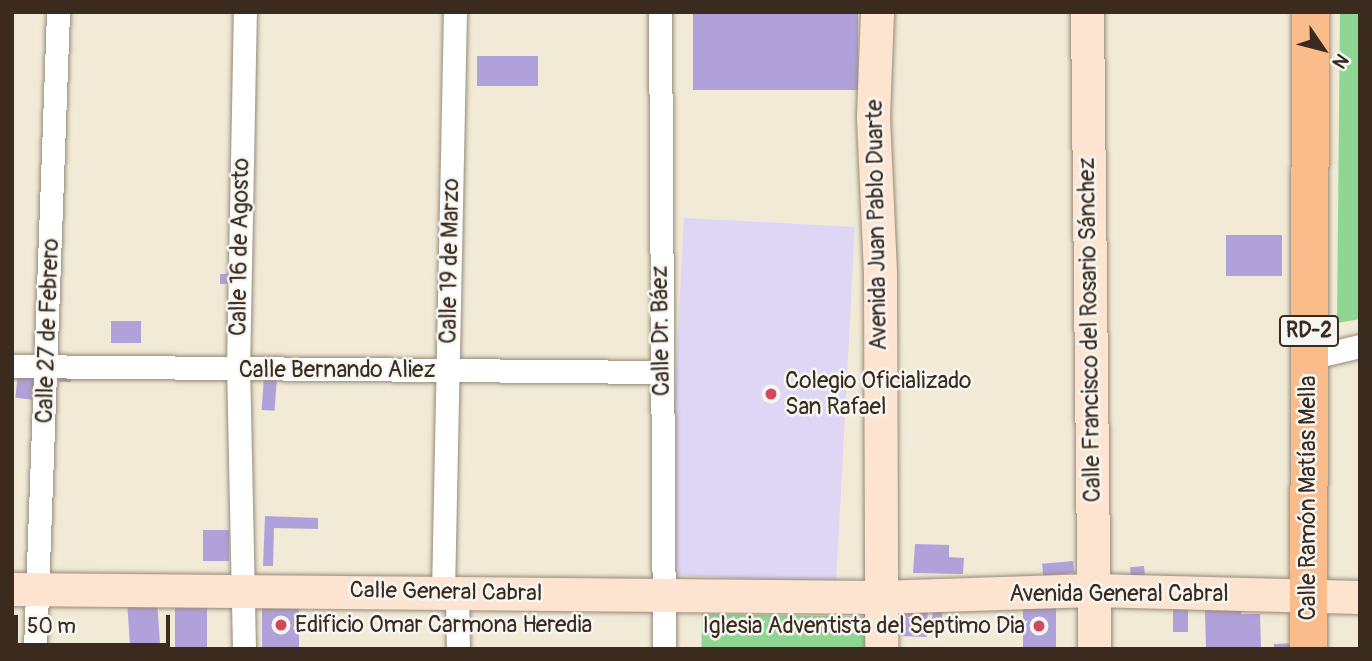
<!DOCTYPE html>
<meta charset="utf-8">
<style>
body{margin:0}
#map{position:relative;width:1372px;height:661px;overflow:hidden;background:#f0ead6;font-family:Pangolin,sans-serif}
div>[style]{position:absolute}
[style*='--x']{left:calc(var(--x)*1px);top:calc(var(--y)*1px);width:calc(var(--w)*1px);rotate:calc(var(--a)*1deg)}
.built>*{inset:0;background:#dfd5f5;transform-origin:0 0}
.green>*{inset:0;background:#8ed792;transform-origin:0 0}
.building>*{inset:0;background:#b1a1da;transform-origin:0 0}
.roads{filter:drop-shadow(0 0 2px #968a7a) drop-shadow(0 0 2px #968a7a)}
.street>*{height:23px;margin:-11.5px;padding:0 11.5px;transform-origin:11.5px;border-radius:11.5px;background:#fff}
.secondary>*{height:33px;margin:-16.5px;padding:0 16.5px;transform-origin:16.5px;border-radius:16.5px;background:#fde4d0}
.primary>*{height:37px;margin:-18.5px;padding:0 18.5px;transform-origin:18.5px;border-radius:18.5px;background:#f9bc8a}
.dots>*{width:19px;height:19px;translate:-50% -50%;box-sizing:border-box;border:4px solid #f6f6f2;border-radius:50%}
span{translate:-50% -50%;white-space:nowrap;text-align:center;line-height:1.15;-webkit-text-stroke:5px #f6f6f2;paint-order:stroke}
.shield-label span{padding:2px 5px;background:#f6f6f2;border:2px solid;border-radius:5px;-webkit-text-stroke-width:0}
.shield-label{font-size:21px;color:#3b2a1e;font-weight:700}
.street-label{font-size:23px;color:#3b2a1e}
.poi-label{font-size:23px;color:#3b2a1e}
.left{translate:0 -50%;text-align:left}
.right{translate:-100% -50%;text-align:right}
.frame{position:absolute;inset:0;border:14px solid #3b2a1e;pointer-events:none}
.north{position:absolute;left:1288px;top:14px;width:70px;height:70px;-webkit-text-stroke:5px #f6f6f2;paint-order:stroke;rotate:125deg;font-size:19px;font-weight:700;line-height:28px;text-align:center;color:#3b2a1e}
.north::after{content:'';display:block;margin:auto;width:24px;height:32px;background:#3b2a1e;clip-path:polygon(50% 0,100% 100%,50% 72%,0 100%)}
.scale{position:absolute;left:14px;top:615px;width:156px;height:32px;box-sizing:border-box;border:4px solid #3b2a1e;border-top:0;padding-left:9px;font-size:21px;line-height:24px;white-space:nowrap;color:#3b2a1e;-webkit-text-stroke:5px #f6f6f2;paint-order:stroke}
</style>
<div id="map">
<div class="built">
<div style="left:684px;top:218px;width:171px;height:357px;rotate:3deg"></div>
</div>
<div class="green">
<div style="clip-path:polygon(1340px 12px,1360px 12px,1360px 319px,1337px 323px)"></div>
<div style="left:702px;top:614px;width:175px;height:35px;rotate:1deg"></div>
</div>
<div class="building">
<div style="left:693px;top:12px;width:165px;height:78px"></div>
<div style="left:538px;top:56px;width:30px;height:61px;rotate:90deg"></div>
<div style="left:1226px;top:235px;width:56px;height:41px"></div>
<div style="left:232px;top:274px;width:10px;height:12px;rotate:90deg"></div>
<div style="left:111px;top:321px;width:30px;height:22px"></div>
<div style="clip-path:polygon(59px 371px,72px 372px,71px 382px,59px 382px)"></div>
<div style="left:18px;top:373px;width:20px;height:25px;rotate:6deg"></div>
<div style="left:264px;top:376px;width:13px;height:34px;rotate:4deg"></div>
<div style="clip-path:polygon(265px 516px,318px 518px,318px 529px,274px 528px,273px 566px,263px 566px)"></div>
<div style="left:229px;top:530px;width:31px;height:26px;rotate:90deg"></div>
<div style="clip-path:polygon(915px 544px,949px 545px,949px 557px,964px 558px,963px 574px,913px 573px)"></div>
<div style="left:1073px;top:561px;width:12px;height:31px;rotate:85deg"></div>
<div style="left:1144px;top:566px;width:11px;height:14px;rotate:85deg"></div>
<div style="left:157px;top:600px;width:49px;height:30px;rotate:86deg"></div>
<div style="left:175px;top:600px;width:32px;height:49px"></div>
<div style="left:262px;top:601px;width:37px;height:48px"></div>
<div style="left:902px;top:603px;width:26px;height:33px;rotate:2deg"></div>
<div style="left:1023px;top:603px;width:33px;height:46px"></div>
<div style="clip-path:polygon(933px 607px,942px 607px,942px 624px,932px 623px)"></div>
<div style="left:1173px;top:607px;width:15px;height:25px"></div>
<div style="clip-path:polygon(1242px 609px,1241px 614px,1260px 614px,1261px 649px,1206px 649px,1205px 610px)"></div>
<div style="clip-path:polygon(1301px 643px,1301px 649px,1274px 649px,1274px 644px)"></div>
</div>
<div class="roads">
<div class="street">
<div style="--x:660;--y:12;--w:637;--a:89.64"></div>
<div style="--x:1309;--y:358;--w:52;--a:-13.2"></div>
<div style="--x:12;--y:366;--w:649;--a:0.53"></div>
<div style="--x:443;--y:593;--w:581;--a:-88.82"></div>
<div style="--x:457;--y:593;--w:56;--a:89"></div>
<div style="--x:35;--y:649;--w:637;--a:-87.93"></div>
<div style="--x:244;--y:649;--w:279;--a:-91.2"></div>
<div style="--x:238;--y:370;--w:358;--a:-88.9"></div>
</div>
<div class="secondary">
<div style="--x:877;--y:12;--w:106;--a:92.2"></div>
<div style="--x:873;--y:118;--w:156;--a:87.4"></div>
<div style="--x:880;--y:274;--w:375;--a:89.8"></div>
<div style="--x:1087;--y:12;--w:637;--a:89.37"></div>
<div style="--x:12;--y:589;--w:867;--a:0.53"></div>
<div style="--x:879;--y:597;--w:214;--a:-1.9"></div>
<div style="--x:1093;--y:590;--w:267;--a:1.5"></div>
</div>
<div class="primary">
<div style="--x:1308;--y:649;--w:637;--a:-89.82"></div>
</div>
</div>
<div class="dots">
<div style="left:771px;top:394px;background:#d1495b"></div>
<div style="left:281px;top:625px;background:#d1495b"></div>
<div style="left:1039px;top:626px;background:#d1495b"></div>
</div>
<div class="shield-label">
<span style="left:1309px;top:331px">RD-2</span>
</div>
<div class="street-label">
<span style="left:877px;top:225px;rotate:-91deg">Avenida Juan Pablo Duarte</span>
<span style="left:240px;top:247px;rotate:-89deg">Calle 16 de Agosto</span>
<span style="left:450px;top:261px;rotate:-89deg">Calle 19 de Marzo</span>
<span style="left:1090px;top:330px;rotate:-91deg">Calle Francisco del Rosario Sánchez</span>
<span style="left:48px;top:331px;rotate:-88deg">Calle 27 de Febrero</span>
<span style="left:661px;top:331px;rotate:-91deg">Calle Dr. Báez</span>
<span style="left:337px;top:370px">Calle Bernando Aliez</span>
<span style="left:1308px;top:498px;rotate:-90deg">Calle Ramón Matías Mella</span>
<span style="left:446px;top:592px;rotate:1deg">Calle General Cabral</span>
<span style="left:1119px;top:594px">Avenida General Cabral</span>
</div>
<div class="poi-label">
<span class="left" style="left:785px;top:394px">Colegio Oficializado<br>San Rafael</span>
<span class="left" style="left:295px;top:625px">Edificio Omar Carmona Heredia</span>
<span class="right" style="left:1025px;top:626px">Iglesia Adventista del Septimo Dia</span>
</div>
<div class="frame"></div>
<div class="north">N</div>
<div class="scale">50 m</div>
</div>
